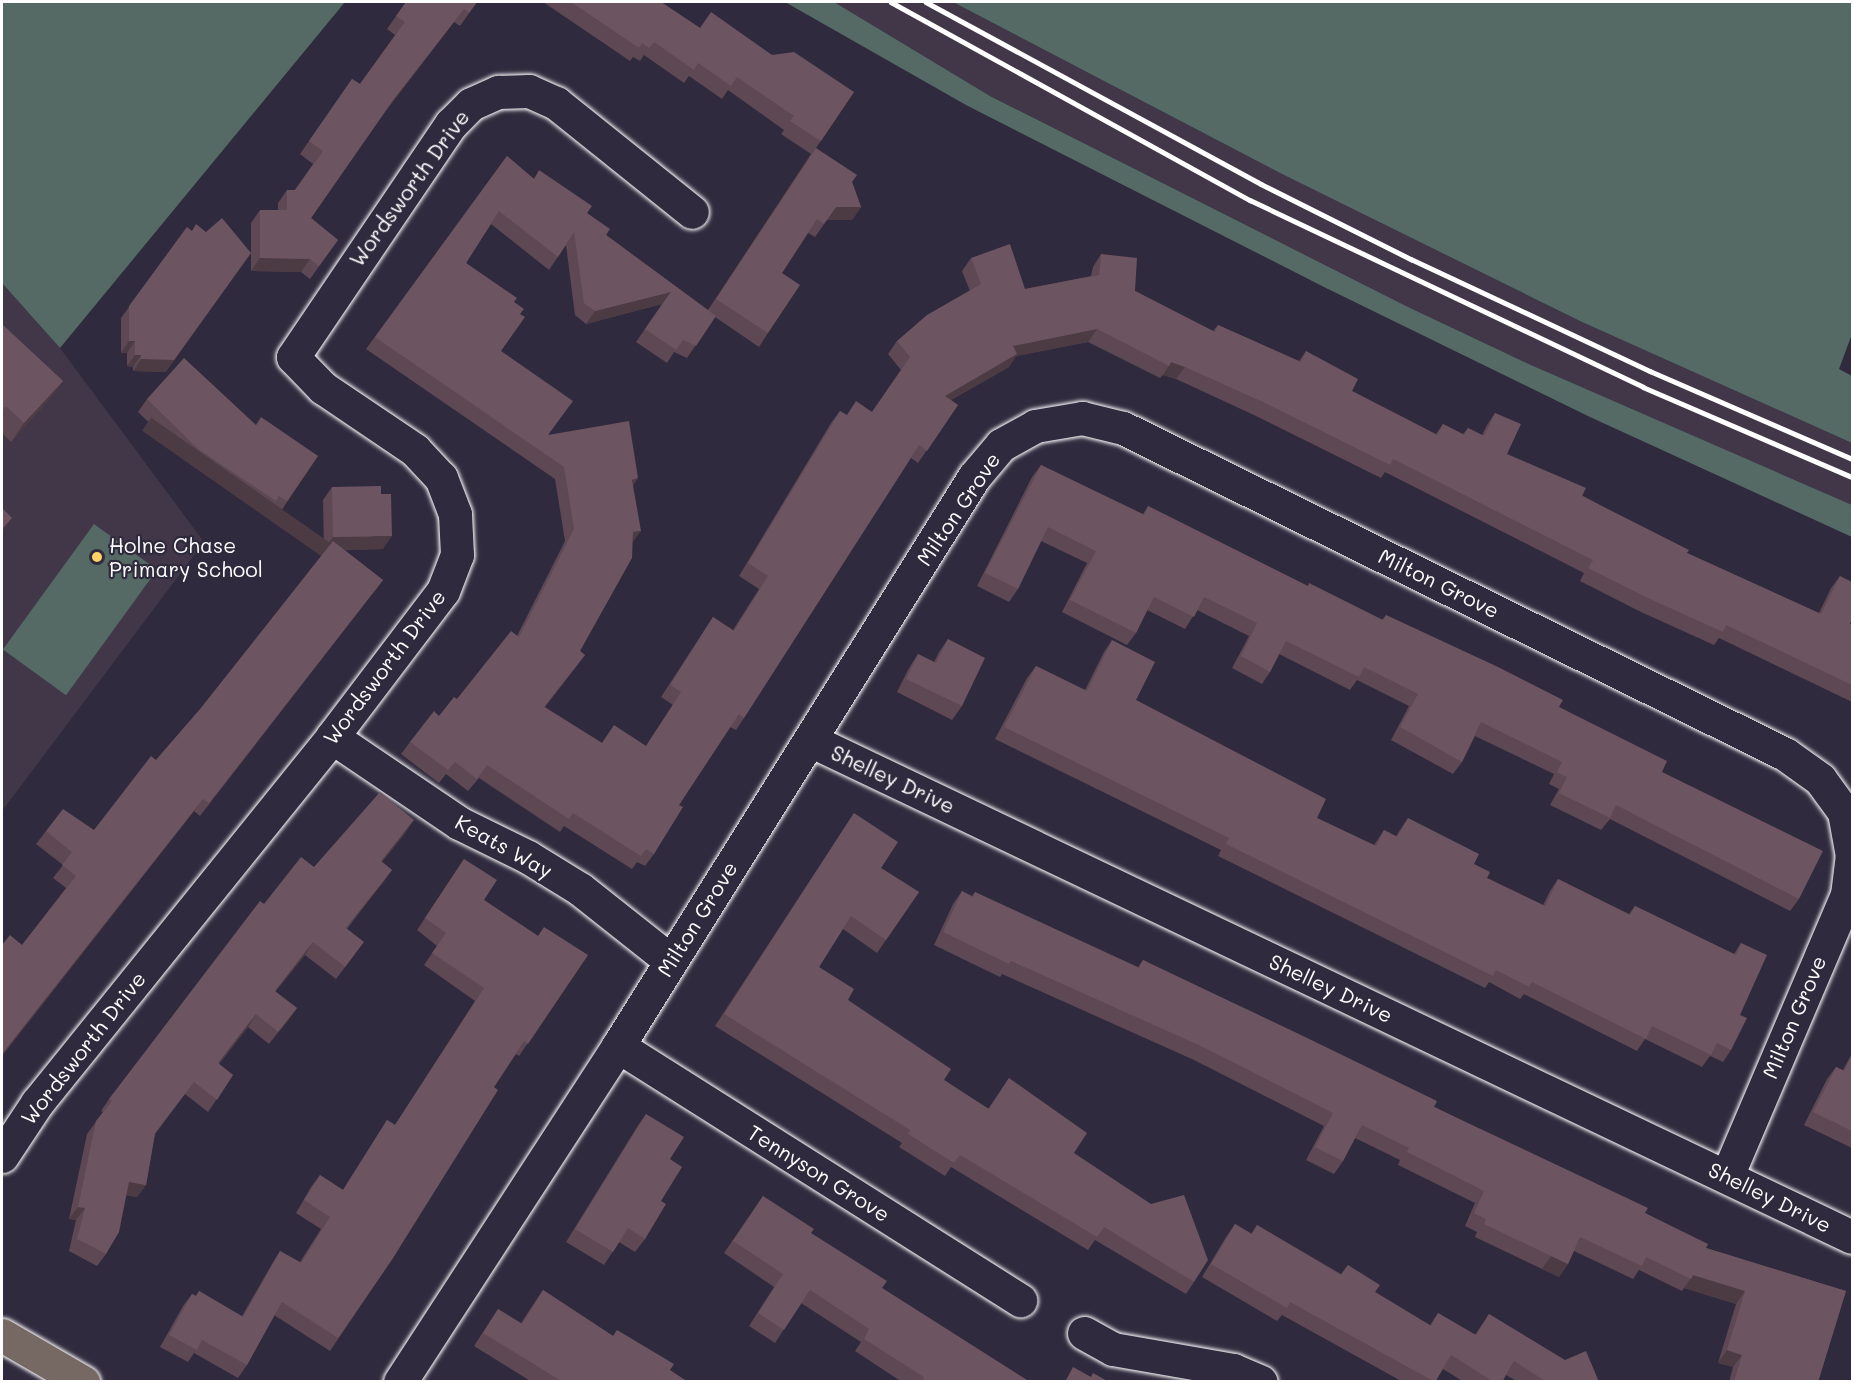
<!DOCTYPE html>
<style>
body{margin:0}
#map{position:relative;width:1854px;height:1383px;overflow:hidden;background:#2f2a3d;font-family:Mali,sans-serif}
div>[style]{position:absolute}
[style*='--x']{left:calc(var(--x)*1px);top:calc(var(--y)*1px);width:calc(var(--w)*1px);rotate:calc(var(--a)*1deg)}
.built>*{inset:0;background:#413748}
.green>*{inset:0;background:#556a64;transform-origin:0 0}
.roads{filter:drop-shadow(0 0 2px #fff) drop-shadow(0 0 2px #fff)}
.minor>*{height:33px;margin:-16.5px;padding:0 16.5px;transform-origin:16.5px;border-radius:16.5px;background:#2f2a3d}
.major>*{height:33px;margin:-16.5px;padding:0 16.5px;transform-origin:16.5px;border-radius:16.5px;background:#766964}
.rail>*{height:4.5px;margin:-2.25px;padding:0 2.25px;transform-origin:2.25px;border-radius:2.25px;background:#fff}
.wall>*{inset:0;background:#5d4853}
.shaded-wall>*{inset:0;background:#4c3b43;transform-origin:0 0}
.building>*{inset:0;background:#6c5460}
.dots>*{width:16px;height:16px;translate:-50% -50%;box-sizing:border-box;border:3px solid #2f2a3d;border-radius:50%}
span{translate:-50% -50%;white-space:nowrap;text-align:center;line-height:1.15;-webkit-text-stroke:4.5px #2f2a3d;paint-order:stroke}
.street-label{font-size:21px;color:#fff}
.poi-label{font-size:21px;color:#fff}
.left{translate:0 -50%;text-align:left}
.frame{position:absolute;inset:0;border:3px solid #fff;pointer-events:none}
</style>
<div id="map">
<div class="built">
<div style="clip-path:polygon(834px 2px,953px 2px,1282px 174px,1582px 322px,1852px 443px,1852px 505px,1531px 365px,1408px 307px,990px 96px)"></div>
<div style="clip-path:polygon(2px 283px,60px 348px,204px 542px,2px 811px)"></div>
</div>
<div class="green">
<div style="clip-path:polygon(2px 2px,345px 2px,60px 348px,2px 283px)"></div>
<div style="clip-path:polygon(785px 2px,834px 2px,990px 96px,1408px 307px,1531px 365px,1852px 505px,1852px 537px,1590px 417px,1326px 288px,966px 105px)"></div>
<div style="clip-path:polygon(953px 2px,1852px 2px,1852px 334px,1839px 369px,1852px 376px,1852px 443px,1582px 322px,1282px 174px)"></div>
<div style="left:94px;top:524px;width:78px;height:155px;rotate:36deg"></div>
</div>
<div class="roads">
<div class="minor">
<div style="--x:332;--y:737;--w:153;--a:34.1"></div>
<div style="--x:459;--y:823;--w:77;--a:26.2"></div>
<div style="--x:528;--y:857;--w:61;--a:31.6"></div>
<div style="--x:580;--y:889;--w:116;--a:38.4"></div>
<div style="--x:810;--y:740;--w:1154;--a:25.5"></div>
<div style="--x:618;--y:1046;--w:476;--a:32.3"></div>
<div style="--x:2;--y:1156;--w:64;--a:-56.6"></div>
<div style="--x:37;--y:1103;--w:470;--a:-51.1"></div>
<div style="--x:332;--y:737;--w:183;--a:-52.8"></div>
<div style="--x:443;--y:591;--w:39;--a:-69"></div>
<div style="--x:457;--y:555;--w:41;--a:-92.8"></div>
<div style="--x:455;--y:514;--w:39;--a:-111"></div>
<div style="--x:441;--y:478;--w:38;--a:-133"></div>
<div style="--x:415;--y:450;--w:111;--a:-146"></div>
<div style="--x:323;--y:388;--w:43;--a:-134.1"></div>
<div style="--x:293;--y:357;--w:282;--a:-55.9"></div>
<div style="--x:451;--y:124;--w:28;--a:-45"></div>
<div style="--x:471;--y:104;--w:30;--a:-24"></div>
<div style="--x:498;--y:92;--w:31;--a:-2"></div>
<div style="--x:529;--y:91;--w:30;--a:24"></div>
<div style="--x:556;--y:103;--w:174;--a:38.7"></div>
<div style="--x:1727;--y:1176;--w:306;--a:-66.9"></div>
<div style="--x:1847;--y:895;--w:39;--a:-83"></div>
<div style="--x:1084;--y:1333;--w:33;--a:29"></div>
<div style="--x:1113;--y:1349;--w:122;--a:9.9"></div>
<div style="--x:1233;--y:1370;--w:30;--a:23"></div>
<div style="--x:400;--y:1382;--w:401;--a:-57"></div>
<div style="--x:618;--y:1046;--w:671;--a:-57.97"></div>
<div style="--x:974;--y:477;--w:42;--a:-49.8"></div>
<div style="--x:1001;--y:445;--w:39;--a:-29"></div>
<div style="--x:1035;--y:426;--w:48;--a:-9.7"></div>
<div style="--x:1082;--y:418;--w:42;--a:13.7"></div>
<div style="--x:1123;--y:428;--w:738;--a:26.22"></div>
<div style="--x:1785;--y:754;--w:43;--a:35.5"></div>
<div style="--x:1820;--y:779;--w:41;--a:54"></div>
<div style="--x:1844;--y:812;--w:45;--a:79.7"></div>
</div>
<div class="major">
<div style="--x:2;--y:1335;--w:94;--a:30.1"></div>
</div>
</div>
<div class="rail">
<div style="--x:891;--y:2;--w:410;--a:28.9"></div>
<div style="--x:1250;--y:200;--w:435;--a:25.4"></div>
<div style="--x:1643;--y:387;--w:228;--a:23.3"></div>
<div style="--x:926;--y:2;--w:381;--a:28.5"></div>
<div style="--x:1261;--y:184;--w:168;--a:26.6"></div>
<div style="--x:1411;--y:259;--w:264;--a:25.1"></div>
<div style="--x:1650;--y:371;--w:220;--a:23.5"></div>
</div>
<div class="wall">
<div style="clip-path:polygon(406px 2px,477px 2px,460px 26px,454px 22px,385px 112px,311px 218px,338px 240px,310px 279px,301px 272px,251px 271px,251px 223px,260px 210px,278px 210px,278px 203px,287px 190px,295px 190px,313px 164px,300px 154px,352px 79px,360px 84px,395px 35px,387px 29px)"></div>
<div style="clip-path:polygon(543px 2px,661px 2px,700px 28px,772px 55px,854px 92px,816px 148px,852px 182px,861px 207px,852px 220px,827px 220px,815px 237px,808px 233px,782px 273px,768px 333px,759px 347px,715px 317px,687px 358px,674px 352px,667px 363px,636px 342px,662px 304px,586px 324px,575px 315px,566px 245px,549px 270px,491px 224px,466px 263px,514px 302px,520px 314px,501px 351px,549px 435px,633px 486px,632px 543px,580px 651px,585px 655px,545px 707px,602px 743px,646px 746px,673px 705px,661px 697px,713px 617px,733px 630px,759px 589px,739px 576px,831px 423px,840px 411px,846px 415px,872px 412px,901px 370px,888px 354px,897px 341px,970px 291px,962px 271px,971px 258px,1025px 289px,1091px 276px,1093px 267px,1101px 254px,1135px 291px,1213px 331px,1218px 325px,1299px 361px,1306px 351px,1352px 391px,1436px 434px,1443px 424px,1463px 434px,1468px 428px,1482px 435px,1487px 425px,1495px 413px,1507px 454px,1687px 553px,1819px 613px,1831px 588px,1840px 576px,1850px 624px,1852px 625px,1852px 702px,1719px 638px,1714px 645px,1641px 612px,1580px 581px,1584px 573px,1385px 472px,1381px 478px,1254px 415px,1176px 379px,1163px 375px,1160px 378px,1088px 342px,1016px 356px,1009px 367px,951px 400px,958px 405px,918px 463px,911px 458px,744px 718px,736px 730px,730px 727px,679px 805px,654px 854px,645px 866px,637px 862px,632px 869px,564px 826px,560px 832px,479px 778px,468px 791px,446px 774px,439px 783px,401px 754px,410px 742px,457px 699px,517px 636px,565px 541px,555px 479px,366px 349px,507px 156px,534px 179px,587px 213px,606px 235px,708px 310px,811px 154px,781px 134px,784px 130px,728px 90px,722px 99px,689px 76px,684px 83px,644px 55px,640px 61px,633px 57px,630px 61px)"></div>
<div style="clip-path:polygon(187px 227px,166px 372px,133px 371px,133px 367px,127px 366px,127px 353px,121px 353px,121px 318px)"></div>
<div style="clip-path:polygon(2px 325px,63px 381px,49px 400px,11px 442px,2px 433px)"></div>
<div style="clip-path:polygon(147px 399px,256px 425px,318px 456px,279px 514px,270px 508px,267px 513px,189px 461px,138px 412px)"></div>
<div style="clip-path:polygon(1041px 465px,1143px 514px,1148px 506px,1307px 586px,1382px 620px,1386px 615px,1559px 707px,1662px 772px,1799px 899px,1790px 911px,1610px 819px,1601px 830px,1550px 805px,1559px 789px,1549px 784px,1554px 774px,1475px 736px,1462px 762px,1453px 774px,1391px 740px,1409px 706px,1357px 680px,1350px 690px,1279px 654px,1270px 672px,1262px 684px,1232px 668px,1249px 636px,1197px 610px,1185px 629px,1147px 610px,1136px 633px,1127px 645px,1062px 612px,1087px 563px,1041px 541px,1018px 589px,1009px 602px,977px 586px,1032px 477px)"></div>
<div style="clip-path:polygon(332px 487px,383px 549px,344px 550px,383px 580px,200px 816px,194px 811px,2px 1056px,2px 945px,22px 945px,66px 888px,53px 878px,63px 865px,36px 844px,46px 831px,94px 830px,156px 760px,201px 708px,326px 550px,324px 551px,323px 500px)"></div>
<div style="clip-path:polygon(948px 639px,962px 706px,952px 720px,897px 692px,909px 668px,918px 654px,934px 662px,939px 652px)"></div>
<div style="clip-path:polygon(1112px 640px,1136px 700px,1317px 818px,1374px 845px,1384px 830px,1396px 836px,1408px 818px,1474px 864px,1487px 878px,1543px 905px,1550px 891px,1558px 879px,1629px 914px,1635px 906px,1734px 954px,1741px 943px,1740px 1015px,1731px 1050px,1723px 1062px,1710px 1056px,1702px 1067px,1645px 1039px,1637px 1051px,1524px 994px,1520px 999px,1489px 982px,1485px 988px,1218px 856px,1221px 850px,995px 739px,1027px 678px,1036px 666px,1085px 690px,1104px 652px)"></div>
<div style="clip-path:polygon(854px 813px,881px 868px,919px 892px,877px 953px,843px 929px,819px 967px,848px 1000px,944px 1080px,988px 1109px,1009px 1078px,1074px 1153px,1194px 1282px,1186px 1294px,1095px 1240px,1088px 1250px,951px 1167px,945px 1176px,899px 1147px,902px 1143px,715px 1026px)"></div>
<div style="clip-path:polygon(406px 832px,382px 862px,392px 870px,347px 929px,355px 954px,336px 979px,305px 955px,275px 992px,297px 1008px,269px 1044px,248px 1027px,219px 1064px,233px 1075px,208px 1112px,185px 1094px,155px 1134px,146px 1185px,137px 1197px,126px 1195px,106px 1254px,97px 1266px,69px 1251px,76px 1220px,69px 1219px,87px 1134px,103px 1112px,101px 1111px,109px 1099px,264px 904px,314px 867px)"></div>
<div style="clip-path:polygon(464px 859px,484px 900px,538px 936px,588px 955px,519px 1056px,516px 1054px,494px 1087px,393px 1258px,330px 1351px,274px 1315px,247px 1365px,238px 1378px,194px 1353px,188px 1362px,160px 1347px,183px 1306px,192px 1294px,196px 1296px,199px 1291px,242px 1316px,272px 1264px,280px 1251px,300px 1262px,321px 1229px,296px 1213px,311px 1187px,320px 1175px,343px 1190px,387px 1120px,395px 1125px,475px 1001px,424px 965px,437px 946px,417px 930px)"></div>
<div style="clip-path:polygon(962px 891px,972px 896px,975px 892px,1138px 967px,1143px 960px,1645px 1213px,1706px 1248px,1846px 1291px,1818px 1382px,1729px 1382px,1733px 1367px,1718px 1363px,1736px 1304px,1684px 1288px,1682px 1291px,1639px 1270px,1633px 1279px,1574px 1251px,1568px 1264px,1559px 1277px,1542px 1269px,1475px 1237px,1477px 1232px,1465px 1226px,1475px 1203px,1398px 1165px,1400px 1160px,1355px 1138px,1343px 1161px,1334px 1174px,1306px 1160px,1324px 1126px,1194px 1060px,1002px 974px,1000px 977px,934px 945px,953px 904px)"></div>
<div style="clip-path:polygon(1852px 1053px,1852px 1148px,1804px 1125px,1827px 1079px,1836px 1067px,1843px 1070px)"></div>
<div style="clip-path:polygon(646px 1114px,670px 1159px,661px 1201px,645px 1239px,635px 1252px,619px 1242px,604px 1265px,566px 1242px,637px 1127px)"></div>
<div style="clip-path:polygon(763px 1196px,882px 1288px,1030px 1382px,902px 1382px,855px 1351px,861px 1342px,801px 1303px,775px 1343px,749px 1326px,774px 1287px,724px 1253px)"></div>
<div style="clip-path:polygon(1235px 1224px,1251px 1234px,1257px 1225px,1341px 1274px,1348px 1265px,1375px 1292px,1430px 1325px,1438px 1313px,1475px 1335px,1489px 1314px,1599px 1382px,1518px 1382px,1506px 1375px,1502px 1382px,1464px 1382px,1443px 1369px,1435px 1382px,1403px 1382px,1282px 1315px,1277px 1321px,1202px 1277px,1226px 1237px)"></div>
<div style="clip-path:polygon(543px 1290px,613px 1336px,688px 1382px,532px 1382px,474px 1346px,498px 1309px,521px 1323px)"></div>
</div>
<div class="shaded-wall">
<div style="clip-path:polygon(464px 9px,384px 113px,393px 100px)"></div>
<div style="clip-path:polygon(836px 207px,861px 207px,852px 220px,827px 220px)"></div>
<div style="clip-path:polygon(251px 253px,166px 372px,133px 371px,141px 359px)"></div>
<div style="clip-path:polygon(260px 258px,310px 259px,301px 272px,251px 271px)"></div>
<div style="clip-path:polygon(671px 292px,662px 304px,586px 324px,595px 311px)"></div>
<div style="clip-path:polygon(1097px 329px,1088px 342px,1016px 356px,1009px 367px,936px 408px,945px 396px,1013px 346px)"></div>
<div style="clip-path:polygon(129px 341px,135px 341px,127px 353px,121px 353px)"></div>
<div style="clip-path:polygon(135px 355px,141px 355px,133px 367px,127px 366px)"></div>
<div style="clip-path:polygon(1171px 362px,1185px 367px,1176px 379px,1163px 375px)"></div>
<div style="clip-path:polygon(63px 381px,49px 400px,11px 442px,24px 423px)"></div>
<div style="clip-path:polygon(638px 478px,630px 491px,632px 480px)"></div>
<div style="clip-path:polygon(12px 518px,2px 533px,2px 529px)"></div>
<div style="clip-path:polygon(641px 531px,632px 543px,633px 532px)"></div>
<div style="clip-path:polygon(392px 536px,383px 549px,324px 551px,333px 537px)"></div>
<div style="left:383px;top:580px;width:16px;height:283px;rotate:125deg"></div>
<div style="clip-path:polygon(585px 655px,576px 667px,535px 720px,544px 707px)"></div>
<div style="clip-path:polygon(203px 799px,194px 811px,2px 1056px,2px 1054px)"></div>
<div style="clip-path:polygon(414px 820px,406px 832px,372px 873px,381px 861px)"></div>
<div style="clip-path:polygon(392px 870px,383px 883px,337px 940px,346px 928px)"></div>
<div style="clip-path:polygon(313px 942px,305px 955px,266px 1003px,275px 991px)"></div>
<div style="clip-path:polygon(297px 1008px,288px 1021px,269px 1044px,278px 1032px)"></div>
<div style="clip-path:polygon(256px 1014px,248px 1027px,209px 1075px,218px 1063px)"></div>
<div style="clip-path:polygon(129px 1182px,146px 1185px,137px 1197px,120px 1194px)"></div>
<div style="clip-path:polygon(78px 1207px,85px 1208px,76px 1220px,69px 1219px)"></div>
<div style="clip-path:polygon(1551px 1256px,1568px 1264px,1559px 1277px,1542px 1269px)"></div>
<div style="clip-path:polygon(1693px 1275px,1745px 1291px,1736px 1304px,1684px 1288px)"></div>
<div style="clip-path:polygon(1727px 1350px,1742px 1355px,1733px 1367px,1718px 1363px)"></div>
</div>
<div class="building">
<div style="clip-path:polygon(406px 2px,477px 2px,469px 13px,464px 9px,393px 100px,311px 218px,338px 240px,319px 266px,310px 259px,260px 258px,260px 210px,287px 210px,287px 190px,295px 190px,323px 151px,309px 141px,352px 79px,360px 84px,405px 22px,396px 16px)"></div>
<div style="clip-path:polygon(571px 2px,661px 2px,700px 28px,711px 12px,772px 55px,794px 52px,854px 92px,821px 141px,790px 121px,794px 116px,737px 77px,731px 86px,698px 63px,694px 70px,654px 42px,649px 48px,642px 43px,639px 48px)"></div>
<div style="clip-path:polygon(816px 148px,857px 175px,852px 182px,861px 207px,836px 207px,824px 224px,817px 219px,782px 273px,800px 285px,768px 333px,716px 299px)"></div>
<div style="clip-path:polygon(507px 156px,534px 179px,539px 170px,592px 206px,587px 213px,610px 229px,606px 235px,716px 316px,696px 346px,683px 340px,676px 350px,645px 329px,671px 292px,595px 311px,584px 303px,574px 232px,558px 257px,499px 211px,466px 263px,517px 298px,514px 302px,524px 309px,520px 314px,525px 317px,501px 351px,573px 401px,548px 435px,629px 421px,638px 478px,632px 480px,641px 531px,633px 532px,632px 558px,580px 651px,585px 655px,544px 707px,602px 743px,614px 725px,646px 746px,681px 692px,670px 685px,713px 617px,734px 631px,768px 576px,748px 563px,840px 411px,847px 415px,856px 401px,872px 412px,910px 357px,897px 341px,927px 315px,981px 284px,971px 258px,1010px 244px,1025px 289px,1099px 275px,1101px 254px,1137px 258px,1135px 291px,1215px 332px,1218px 325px,1301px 362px,1306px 351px,1358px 379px,1352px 391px,1437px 435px,1443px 424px,1464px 435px,1468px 428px,1484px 436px,1495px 413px,1521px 424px,1507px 454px,1586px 488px,1582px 496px,1689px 550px,1687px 553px,1821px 614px,1840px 576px,1852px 582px,1852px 618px,1850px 624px,1852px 625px,1852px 685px,1726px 625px,1723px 632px,1650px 599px,1588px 568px,1593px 560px,1393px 459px,1390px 465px,1263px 402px,1185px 367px,1171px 362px,1169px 366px,1097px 329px,1013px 346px,1017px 354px,945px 396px,958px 405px,927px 451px,919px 445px,744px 718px,739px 714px,679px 805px,683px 807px,654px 854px,646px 849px,641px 856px,573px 813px,569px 819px,487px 765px,477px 779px,455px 762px,448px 770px,410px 742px,434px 711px,439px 716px,454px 697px,457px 699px,511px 631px,519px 637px,574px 529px,564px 467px,375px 337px)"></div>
<div style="clip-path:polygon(222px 218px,251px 253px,174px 360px,141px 359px,141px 355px,135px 355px,135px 341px,129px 341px,129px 306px,187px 227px,192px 231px,196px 224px,206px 232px)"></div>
<div style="clip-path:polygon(2px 324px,63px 381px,24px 423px,6px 406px,2px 411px)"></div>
<div style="clip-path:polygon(184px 358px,256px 425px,261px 417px,318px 456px,287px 501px,279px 496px,276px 501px,198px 449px,147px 399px)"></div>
<div style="clip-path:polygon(1041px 465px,1144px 515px,1148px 506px,1308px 586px,1309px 583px,1383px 620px,1386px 615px,1498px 667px,1563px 700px,1559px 707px,1667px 761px,1662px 772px,1823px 851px,1799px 899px,1616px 805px,1610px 818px,1559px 793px,1567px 777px,1557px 772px,1562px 762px,1481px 722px,1462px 762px,1400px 727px,1418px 694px,1364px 667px,1359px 677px,1286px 641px,1270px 672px,1241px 656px,1257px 623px,1204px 597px,1194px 617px,1154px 597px,1136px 633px,1070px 600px,1096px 551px,1048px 527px,1018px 589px,985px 573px)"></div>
<div style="clip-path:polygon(381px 486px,381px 494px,391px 494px,392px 536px,333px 537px,332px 487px)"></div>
<div style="clip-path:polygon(2px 508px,12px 518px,2px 529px)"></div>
<div style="clip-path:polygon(333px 541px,383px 580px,209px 803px,203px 799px,2px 1054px,2px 945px,10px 935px,22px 945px,76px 876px,62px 865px,72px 852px,46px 831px,63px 809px,94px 830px,151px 756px,156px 760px,201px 708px)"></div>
<div style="clip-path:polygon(948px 639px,985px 658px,962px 706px,906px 679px,918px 654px,936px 663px)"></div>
<div style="clip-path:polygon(1112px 640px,1155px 662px,1136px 700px,1326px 799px,1317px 818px,1376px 846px,1384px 830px,1397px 837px,1408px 818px,1479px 854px,1474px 864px,1490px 872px,1487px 878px,1545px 906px,1558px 879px,1630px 915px,1635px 906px,1736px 955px,1741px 943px,1767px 955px,1740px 1015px,1747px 1018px,1731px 1050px,1717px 1043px,1711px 1055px,1652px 1026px,1646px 1039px,1532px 982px,1529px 987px,1496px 970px,1493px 976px,1226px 844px,1229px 838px,1004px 727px,1036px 666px,1087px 691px)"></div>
<div style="clip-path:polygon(380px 792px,414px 820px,381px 861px,392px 870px,346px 928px,364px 942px,345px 967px,313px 942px,275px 991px,297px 1008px,278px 1032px,256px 1014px,218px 1063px,233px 1075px,217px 1100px,194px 1082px,155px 1133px,146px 1185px,129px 1182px,119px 1232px,106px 1254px,77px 1239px,85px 1208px,78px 1207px,96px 1121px,112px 1101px,109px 1099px,260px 901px,264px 904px,301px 857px,314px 867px)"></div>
<div style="clip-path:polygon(854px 813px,898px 842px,881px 868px,919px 892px,886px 940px,851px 916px,819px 967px,854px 989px,848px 1000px,951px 1069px,944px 1080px,989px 1109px,1009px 1078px,1087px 1133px,1074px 1153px,1151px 1204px,1184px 1195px,1208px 1260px,1194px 1282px,1104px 1227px,1097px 1237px,960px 1155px,954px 1163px,908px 1134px,910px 1130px,724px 1014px)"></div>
<div style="clip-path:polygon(464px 859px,497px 880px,484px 900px,538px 936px,544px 927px,588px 955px,528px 1044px,524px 1041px,494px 1087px,498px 1090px,393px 1258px,338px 1338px,282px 1302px,247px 1365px,202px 1340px,197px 1350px,169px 1335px,192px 1294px,196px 1296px,199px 1291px,243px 1317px,280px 1251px,301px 1263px,330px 1217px,304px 1200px,320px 1175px,343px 1190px,387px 1120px,395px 1125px,484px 988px,432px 953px,446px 933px,425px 918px)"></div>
<div style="clip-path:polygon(962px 891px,973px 897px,975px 892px,1139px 968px,1143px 960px,1301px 1035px,1437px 1101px,1434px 1107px,1648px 1208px,1645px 1213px,1708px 1244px,1706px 1248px,1846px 1291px,1818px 1382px,1734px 1382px,1742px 1355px,1727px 1350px,1745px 1291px,1693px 1275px,1691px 1279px,1646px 1257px,1642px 1266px,1580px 1237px,1568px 1264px,1551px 1256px,1484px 1224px,1486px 1219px,1474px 1213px,1484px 1191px,1407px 1152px,1409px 1148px,1362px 1125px,1343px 1161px,1315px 1147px,1333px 1113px,1203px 1047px,1011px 961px,1009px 964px,943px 932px)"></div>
<div style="clip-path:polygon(1852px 1055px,1852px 1131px,1813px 1112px,1836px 1067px,1844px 1071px)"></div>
<div style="clip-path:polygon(646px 1114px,684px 1137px,670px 1159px,682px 1167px,661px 1201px,666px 1204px,645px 1239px,628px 1228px,613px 1252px,575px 1229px)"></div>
<div style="clip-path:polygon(763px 1196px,814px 1229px,811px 1233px,887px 1281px,882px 1288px,1030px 1382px,922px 1382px,924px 1377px,864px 1339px,869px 1329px,810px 1290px,784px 1330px,758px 1313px,783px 1274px,733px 1241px)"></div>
<div style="clip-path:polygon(1235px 1224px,1252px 1234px,1257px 1225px,1341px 1275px,1348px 1265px,1380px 1285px,1375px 1292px,1431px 1326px,1438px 1313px,1476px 1335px,1489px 1314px,1565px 1360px,1586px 1351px,1599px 1382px,1547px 1382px,1514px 1361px,1502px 1382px,1494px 1382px,1451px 1355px,1435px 1382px,1290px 1302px,1287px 1308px,1211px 1264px)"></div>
<div style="clip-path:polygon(543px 1290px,613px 1336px,617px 1330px,674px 1364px,670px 1370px,688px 1382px,563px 1382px,483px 1333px,498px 1309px,522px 1324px)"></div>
<div style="clip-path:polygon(1073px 1367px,1091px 1377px,1093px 1373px,1109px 1382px,1065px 1382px)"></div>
</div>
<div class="dots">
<div style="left:97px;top:557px;background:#ffd166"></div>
</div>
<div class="street-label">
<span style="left:409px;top:188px;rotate:-54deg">Wordsworth Drive</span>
<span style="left:958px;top:509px;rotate:-56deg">Milton Grove</span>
<span style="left:1439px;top:583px;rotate:26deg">Milton Grove</span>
<span style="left:384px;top:667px;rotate:-53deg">Wordsworth Drive</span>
<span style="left:893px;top:779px;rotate:25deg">Shelley Drive</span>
<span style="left:504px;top:846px;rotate:29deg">Keats Way</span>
<span style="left:697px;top:919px;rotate:-58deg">Milton Grove</span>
<span style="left:1331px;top:988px;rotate:25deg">Shelley Drive</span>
<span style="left:1794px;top:1017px;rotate:-67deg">Milton Grove</span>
<span style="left:83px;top:1048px;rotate:-52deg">Wordsworth Drive</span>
<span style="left:819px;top:1173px;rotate:32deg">Tennyson Grove</span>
<span style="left:1770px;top:1197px;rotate:26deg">Shelley Drive</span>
</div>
<div class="poi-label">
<span class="left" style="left:109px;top:557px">Holne Chase<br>Primary School</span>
</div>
<div class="frame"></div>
</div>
